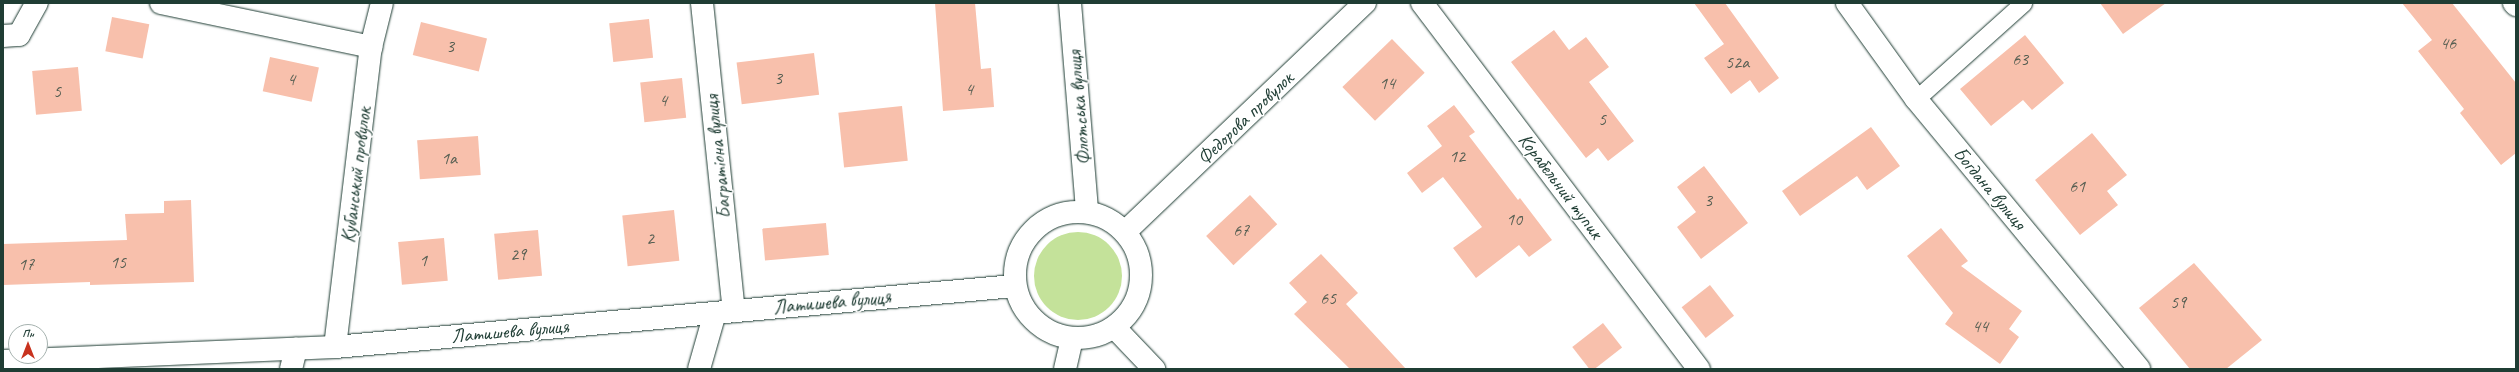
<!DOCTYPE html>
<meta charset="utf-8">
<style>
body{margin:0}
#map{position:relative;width:2519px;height:372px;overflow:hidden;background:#fff;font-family:Caveat,sans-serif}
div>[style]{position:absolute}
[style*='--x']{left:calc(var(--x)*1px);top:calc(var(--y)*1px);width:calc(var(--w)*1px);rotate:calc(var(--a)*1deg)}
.green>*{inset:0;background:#c4e29a}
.round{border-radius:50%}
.building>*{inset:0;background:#f8c0ac;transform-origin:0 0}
.roads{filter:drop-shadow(0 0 1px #1f3d34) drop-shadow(0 0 1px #1f3d34)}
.lane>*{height:17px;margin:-8.5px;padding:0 8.5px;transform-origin:8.5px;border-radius:8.5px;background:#fff}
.street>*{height:22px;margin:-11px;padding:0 11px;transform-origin:11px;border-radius:11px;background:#fff}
.secondary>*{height:22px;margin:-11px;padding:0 11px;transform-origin:11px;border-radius:11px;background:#fff}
.secondary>.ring{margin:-11px;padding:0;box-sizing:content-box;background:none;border:22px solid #fff;border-radius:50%}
span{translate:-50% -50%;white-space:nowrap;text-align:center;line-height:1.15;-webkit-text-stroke:3px #fff;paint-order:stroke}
.number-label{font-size:18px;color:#555e52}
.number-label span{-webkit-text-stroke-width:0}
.street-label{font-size:20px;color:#1f3d34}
.frame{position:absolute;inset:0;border:4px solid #1f3d34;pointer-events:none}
.north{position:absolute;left:8px;top:324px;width:40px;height:40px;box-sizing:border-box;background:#fff;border:1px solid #a5b1ae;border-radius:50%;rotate:0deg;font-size:11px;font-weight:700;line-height:16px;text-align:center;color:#1f3d34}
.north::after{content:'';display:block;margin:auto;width:14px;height:18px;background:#c8321e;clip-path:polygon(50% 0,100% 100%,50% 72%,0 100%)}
</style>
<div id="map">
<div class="green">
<div class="round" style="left:1034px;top:232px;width:88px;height:88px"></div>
</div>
<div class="building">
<div style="clip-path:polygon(935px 3px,975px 3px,981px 69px,991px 68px,994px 107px,943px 111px)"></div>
<div style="clip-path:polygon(1694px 3px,1725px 3px,1779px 78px,1759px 93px,1750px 80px,1731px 94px,1704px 58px,1724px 44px)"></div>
<div style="clip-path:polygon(2100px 3px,2166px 3px,2123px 34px)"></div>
<div style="clip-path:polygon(2402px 3px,2452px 3px,2516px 83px,2516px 153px,2501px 165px,2460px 113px,2464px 109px,2418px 51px,2432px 40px)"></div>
<div style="left:112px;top:17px;width:38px;height:35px;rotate:11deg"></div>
<div style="left:649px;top:19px;width:39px;height:40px;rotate:84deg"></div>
<div style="left:421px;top:22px;width:68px;height:34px;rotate:14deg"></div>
<div style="clip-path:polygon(1554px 30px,1569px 50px,1586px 37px,1609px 67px,1589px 82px,1634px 141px,1608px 161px,1598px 148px,1586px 158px,1511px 62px)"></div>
<div style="clip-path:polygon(2025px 35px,2064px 83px,2032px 110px,2023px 100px,1991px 126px,1960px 89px)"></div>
<div style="left:1392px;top:39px;width:47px;height:69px;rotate:46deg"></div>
<div style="left:814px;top:53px;width:42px;height:78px;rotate:83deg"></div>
<div style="left:270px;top:57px;width:50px;height:35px;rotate:12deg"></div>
<div style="left:78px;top:67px;width:44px;height:46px;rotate:85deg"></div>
<div style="left:682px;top:78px;width:40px;height:42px;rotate:84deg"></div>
<div style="clip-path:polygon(1454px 105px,1475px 132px,1469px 136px,1518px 200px,1520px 198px,1552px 240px,1529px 257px,1519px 245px,1476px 278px,1453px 248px,1482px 227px,1443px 177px,1422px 193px,1407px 173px,1442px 146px,1427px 126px)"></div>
<div style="left:902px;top:106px;width:55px;height:64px;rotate:84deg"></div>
<div style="clip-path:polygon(1871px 127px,1900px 166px,1867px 190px,1857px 176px,1800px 216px,1782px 191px)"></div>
<div style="clip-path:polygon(2092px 133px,2127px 175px,2107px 191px,2118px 205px,2080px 235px,2035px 180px)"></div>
<div style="left:478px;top:136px;width:39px;height:61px;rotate:86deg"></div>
<div style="clip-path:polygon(1704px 166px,1748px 223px,1701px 259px,1677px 227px,1696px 212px,1677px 187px)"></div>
<div style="left:1250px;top:195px;width:40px;height:60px;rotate:47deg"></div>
<div style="clip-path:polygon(191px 200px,194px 282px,90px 285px,90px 282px,3px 285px,3px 244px,127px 240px,125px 214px,164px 213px,164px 201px)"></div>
<div style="left:674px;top:210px;width:51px;height:52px;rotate:84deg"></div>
<div style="left:826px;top:223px;width:32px;height:64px;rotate:85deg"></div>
<div style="clip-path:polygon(1941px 228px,1968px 261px,1961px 266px,2022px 311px,2009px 329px,2019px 337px,2000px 364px,1945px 324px,1953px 313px,1907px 256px)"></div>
<div style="left:538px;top:230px;width:46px;height:44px;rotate:85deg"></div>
<div style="left:444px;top:238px;width:43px;height:46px;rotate:85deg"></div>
<div style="clip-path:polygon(1321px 254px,1358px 293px,1346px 304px,1406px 369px,1350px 369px,1294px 314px,1307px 302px,1289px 283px)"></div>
<div style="clip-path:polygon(2194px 263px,2262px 340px,2226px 369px,2190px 369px,2139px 308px)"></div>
<div style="left:1710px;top:285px;width:39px;height:36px;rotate:52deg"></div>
<div style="left:1603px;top:323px;width:31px;height:39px;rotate:52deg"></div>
</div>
<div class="roads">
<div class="lane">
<div style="--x:1916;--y:99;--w:144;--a:-41.9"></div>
</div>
<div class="street">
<div style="--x:161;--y:3;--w:215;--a:11.8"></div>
<div style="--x:702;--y:3;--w:310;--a:84.1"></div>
<div style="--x:1422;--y:3;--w:459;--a:52.9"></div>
<div style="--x:1847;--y:3;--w:118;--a:54.3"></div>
<div style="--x:1916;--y:99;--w:350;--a:50.4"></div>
<div style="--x:2514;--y:3;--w:3;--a:45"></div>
<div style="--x:3;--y:36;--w:16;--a:-4"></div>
<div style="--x:19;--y:35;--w:37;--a:-61"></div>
<div style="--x:1125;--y:232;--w:332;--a:-43.7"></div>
<div style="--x:335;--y:347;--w:302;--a:-83.2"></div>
<div style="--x:371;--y:47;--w:45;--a:-76"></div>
<div style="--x:291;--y:369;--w:21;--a:-76"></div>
<div style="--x:699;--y:369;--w:58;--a:-74.1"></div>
</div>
<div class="secondary">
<div style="--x:1070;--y:3;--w:210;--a:85.3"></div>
<div class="ring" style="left:1015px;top:212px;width:104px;height:104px"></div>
<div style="--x:1115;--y:328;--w:57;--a:46.4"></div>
<div style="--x:3;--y:361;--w:332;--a:-2.4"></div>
<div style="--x:335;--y:347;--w:683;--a:-5.13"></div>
<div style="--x:1065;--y:369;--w:31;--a:-77"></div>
</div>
</div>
<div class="number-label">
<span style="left:2448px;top:43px">46</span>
<span style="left:450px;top:46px">3</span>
<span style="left:2020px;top:59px">63</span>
<span style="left:1737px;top:62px">52а</span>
<span style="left:778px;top:78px">3</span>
<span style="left:291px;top:79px">4</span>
<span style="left:1387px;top:83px">14</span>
<span style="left:969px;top:89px">4</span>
<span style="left:57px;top:91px">5</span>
<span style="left:663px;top:100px">4</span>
<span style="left:1602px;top:119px">5</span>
<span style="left:1457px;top:156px">12</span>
<span style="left:449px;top:158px">1а</span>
<span style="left:2077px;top:186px">61</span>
<span style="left:1708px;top:200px">3</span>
<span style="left:1514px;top:219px">10</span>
<span style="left:1241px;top:230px">67</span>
<span style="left:650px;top:238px">2</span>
<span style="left:518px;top:254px">29</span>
<span style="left:423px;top:260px">1</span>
<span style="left:118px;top:262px">15</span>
<span style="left:26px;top:264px">17</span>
<span style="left:1328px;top:298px">65</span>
<span style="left:2178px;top:302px">59</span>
<span style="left:1980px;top:326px">44</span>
</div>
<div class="street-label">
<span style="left:1079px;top:108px;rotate:-95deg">Флотська вулиця</span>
<span style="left:1245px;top:118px;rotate:-44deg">Федорова провулок</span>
<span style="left:718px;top:157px;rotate:-96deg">Багратіона вулиця</span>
<span style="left:356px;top:175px;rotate:-83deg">Кубанський провулок</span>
<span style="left:1561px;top:186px;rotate:53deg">Корабельний тупик</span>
<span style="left:1990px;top:188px;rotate:50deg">Богдана вулиця</span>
<span style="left:832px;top:302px;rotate:-5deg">Латишева вулиця</span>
<span style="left:510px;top:331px;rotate:-5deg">Латишева вулиця</span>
</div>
<div class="frame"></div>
<div class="north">Пн</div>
</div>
